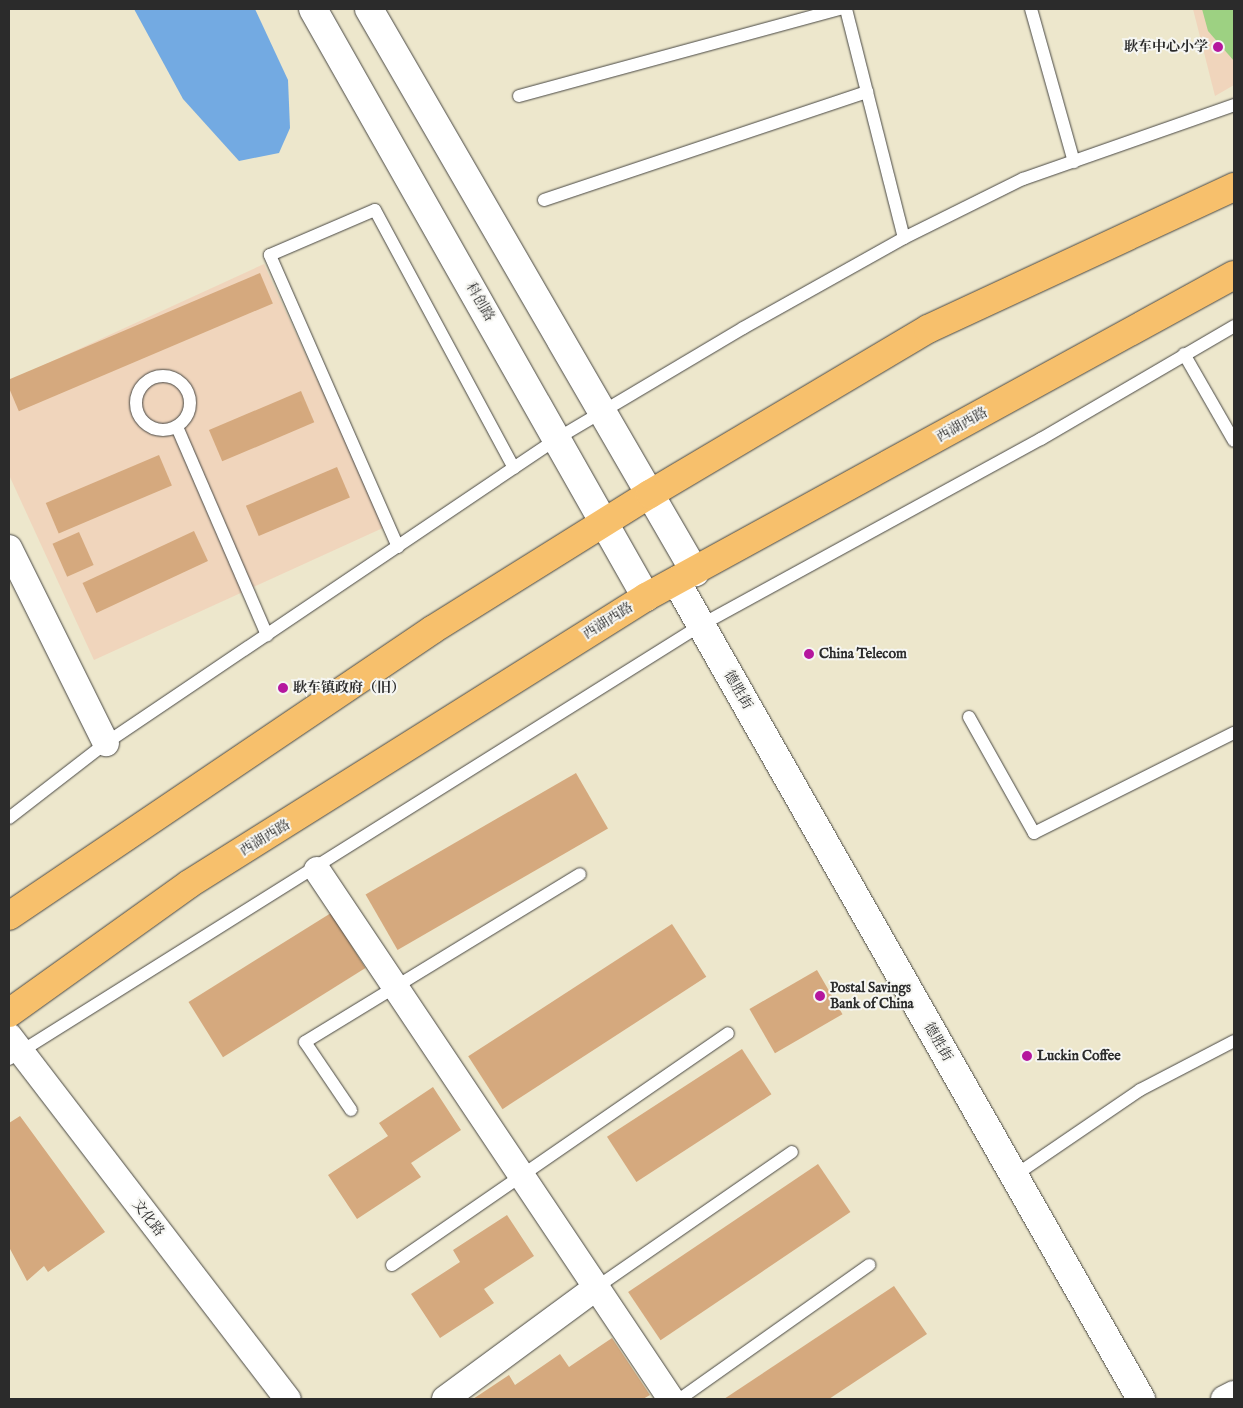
<!DOCTYPE html>
<meta charset="utf-8">
<style>
body{margin:0}
#map{position:relative;width:1243px;height:1408px;overflow:hidden;background:#ede7cc;font-family:"IM FELL English","Noto Serif SC",serif}
div>[style]{position:absolute}
[style*='--x']{left:calc(var(--x)*1px);top:calc(var(--y)*1px);width:calc(var(--w)*1px);rotate:calc(var(--a)*1deg)}
.built>*{inset:0;background:#f0d5bc}
.green>*{inset:0;background:#9dd182}
.water>*{inset:0;background:#73aae2}
.building>*{inset:0;background:#d5a97e;transform-origin:0 0}
.roads{filter:drop-shadow(0 0 1px #484743) drop-shadow(0 0 1px #484743)}
.service>*{height:12px;margin:-6px;padding:0 6px;transform-origin:6px;border-radius:6px;background:#fff}
.service>.ring{margin:-6px;padding:0;box-sizing:content-box;background:none;border:12px solid #fff;border-radius:50%}
.minor>*{height:26px;margin:-13px;padding:0 13px;transform-origin:13px;border-radius:13px;background:#fff}
.tertiary>*{height:28px;margin:-14px;padding:0 14px;transform-origin:14px;border-radius:14px;background:#fff}
.primary>*{height:28px;margin:-14px;padding:0 14px;transform-origin:14px;border-radius:14px;background:#f7c06c}
.dots>*{width:14px;height:14px;translate:-50% -50%;box-sizing:border-box;border:2px solid #f6f6f2;border-radius:50%}
span{translate:-50% -50%;white-space:nowrap;text-align:center;line-height:1.15;-webkit-text-stroke:4px #f6f6f2;paint-order:stroke}
.poi-label{font-size:14px;color:#2b2b2b;font-weight:700}
.right{translate:-100% -50%;text-align:right}
.left{translate:0 -50%;text-align:left}
.street-label{font-size:14px;color:#2b2b2b}
.frame{position:absolute;inset:0;border:10px solid #2b2b2b;pointer-events:none}
</style>
<div id="map">
<div class="built">
<div style="clip-path:polygon(1193px 9px,1234px 9px,1234px 85px,1215px 96px)"></div>
<div style="clip-path:polygon(264px 264px,385px 527px,94px 660px,9px 475px,9px 381px)"></div>
</div>
<div class="green">
<div style="clip-path:polygon(1202px 9px,1234px 9px,1234px 61px,1208px 31px)"></div>
</div>
<div class="water">
<div style="clip-path:polygon(134px 9px,255px 9px,288px 80px,290px 128px,279px 153px,239px 161px,183px 99px)"></div>
</div>
<div class="building">
<div style="left:260px;top:273px;width:33px;height:276px;rotate:67deg"></div>
<div style="left:301px;top:391px;width:34px;height:100px;rotate:67deg"></div>
<div style="left:159px;top:455px;width:33px;height:123px;rotate:67deg"></div>
<div style="left:337px;top:467px;width:33px;height:99px;rotate:67deg"></div>
<div style="left:194px;top:531px;width:33px;height:123px;rotate:65deg"></div>
<div style="left:79px;top:532px;width:36px;height:29px;rotate:66deg"></div>
<div style="left:576px;top:773px;width:64px;height:243px;rotate:60deg"></div>
<div style="left:331px;top:913px;width:65px;height:168px;rotate:58deg"></div>
<div style="left:672px;top:924px;width:63px;height:243px;rotate:57deg"></div>
<div style="left:817px;top:970px;width:51px;height:78px;rotate:60deg"></div>
<div style="left:742px;top:1049px;width:54px;height:161px;rotate:57deg"></div>
<div style="clip-path:polygon(433px 1087px,461px 1130px,411px 1163px,421px 1177px,357px 1219px,328px 1175px,388px 1136px,379px 1123px)"></div>
<div style="clip-path:polygon(20px 1116px,105px 1232px,48px 1272px,44px 1266px,27px 1281px,9px 1247px,9px 1123px)"></div>
<div style="left:818px;top:1164px;width:58px;height:229px;rotate:56deg"></div>
<div style="clip-path:polygon(507px 1215px,534px 1256px,484px 1289px,494px 1303px,440px 1338px,411px 1294px,460px 1262px,453px 1250px)"></div>
<div style="clip-path:polygon(894px 1286px,927px 1334px,829px 1399px,724px 1399px)"></div>
<div style="clip-path:polygon(612px 1338px,650px 1395px,643px 1399px,473px 1399px,509px 1375px,515px 1385px,560px 1354px,569px 1367px)"></div>
</div>
<div class="roads">
<div class="service">
<div style="--x:846;--y:9;--w:236;--a:75.8"></div>
<div style="--x:1031;--y:9;--w:159;--a:74.3"></div>
<div style="--x:519;--y:96;--w:333;--a:-15.2"></div>
<div style="--x:544;--y:200;--w:341;--a:-18.5"></div>
<div style="--x:1184;--y:354;--w:100;--a:60.1"></div>
<div class="ring" style="left:136px;top:376px;width:42px;height:42px"></div>
<div style="--x:177;--y:427;--w:227;--a:66.6"></div>
<div style="--x:398;--y:547;--w:319;--a:-113.7"></div>
<div style="--x:270;--y:255;--w:114;--a:-23.2"></div>
<div style="--x:375;--y:210;--w:293;--a:61.7"></div>
<div style="--x:969;--y:717;--w:133;--a:60.7"></div>
<div style="--x:1034;--y:833;--w:224;--a:-26.6"></div>
<div style="--x:9;--y:818;--w:123;--a:-37.7"></div>
<div style="--x:106;--y:743;--w:545;--a:-34.01"></div>
<div style="--x:558;--y:438;--w:215;--a:-30.7"></div>
<div style="--x:743;--y:328;--w:184;--a:-29.2"></div>
<div style="--x:904;--y:238;--w:133;--a:-26.4"></div>
<div style="--x:1023;--y:179;--w:224;--a:-19.3"></div>
<div style="--x:9;--y:1059;--w:817;--a:-32.09"></div>
<div style="--x:701;--y:625;--w:388;--a:-28.7"></div>
<div style="--x:1041;--y:439;--w:224;--a:-30.3"></div>
<div style="--x:351;--y:1110;--w:82;--a:-124.1"></div>
<div style="--x:305;--y:1042;--w:322;--a:-31.4"></div>
<div style="--x:1014;--y:1176;--w:153;--a:-34.3"></div>
<div style="--x:1140;--y:1090;--w:106;--a:-27.5"></div>
<div style="--x:392;--y:1265;--w:408;--a:-34.6"></div>
<div style="--x:597;--y:1287;--w:237;--a:-34.7"></div>
<div style="--x:680;--y:1399;--w:232;--a:-35.3"></div>
</div>
<div class="minor">
<div style="--x:9;--y:548;--w:218;--a:63.6"></div>
<div style="--x:317;--y:870;--w:637;--a:56.21"></div>
<div style="--x:9;--y:1036;--w:458;--a:52.5"></div>
<div style="--x:445;--y:1399;--w:189;--a:-36.4"></div>
<div style="--x:1224;--y:1399;--w:11;--a:-27"></div>
</div>
<div class="tertiary">
<div style="--x:313;--y:9;--w:676;--a:60.48"></div>
<div style="--x:369;--y:9;--w:651;--a:59.93"></div>
<div style="--x:676;--y:581;--w:941;--a:60.38"></div>
</div>
<div class="primary">
<div style="--x:9;--y:916;--w:511;--a:-34.06"></div>
<div style="--x:432;--y:630;--w:257;--a:-32"></div>
<div style="--x:650;--y:494;--w:323;--a:-30.7"></div>
<div style="--x:928;--y:329;--w:337;--a:-24.9"></div>
<div style="--x:9;--y:1013;--w:221;--a:-35.6"></div>
<div style="--x:189;--y:884;--w:540;--a:-32.13"></div>
<div style="--x:646;--y:597;--w:670;--a:-28.71"></div>
</div>
</div>
<div class="dots">
<div style="left:1218px;top:47px;background:#b5179e"></div>
<div style="left:809px;top:654px;background:#b5179e"></div>
<div style="left:283px;top:688px;background:#b5179e"></div>
<div style="left:820px;top:996px;background:#b5179e"></div>
<div style="left:1027px;top:1056px;background:#b5179e"></div>
</div>
<div class="poi-label">
<span class="right" style="left:1208px;top:47px">耿车中心小学</span>
<span class="left" style="left:819px;top:654px">China Telecom</span>
<span class="left" style="left:293px;top:688px">耿车镇政府（旧）</span>
<span class="left" style="left:830px;top:996px">Postal Savings<br>Bank of China</span>
<span class="left" style="left:1037px;top:1056px">Luckin Coffee</span>
</div>
<div class="street-label">
<span style="left:480px;top:302px;rotate:60deg">科创路</span>
<span style="left:962px;top:425px;rotate:-29deg">西湖西路</span>
<span style="left:608px;top:621px;rotate:-32deg">西湖西路</span>
<span style="left:738px;top:690px;rotate:60deg">德胜街</span>
<span style="left:265px;top:838px;rotate:-31deg">西湖西路</span>
<span style="left:938px;top:1042px;rotate:60deg">德胜街</span>
<span style="left:148px;top:1218px;rotate:52deg">文化路</span>
</div>
<div class="frame"></div>
</div>
